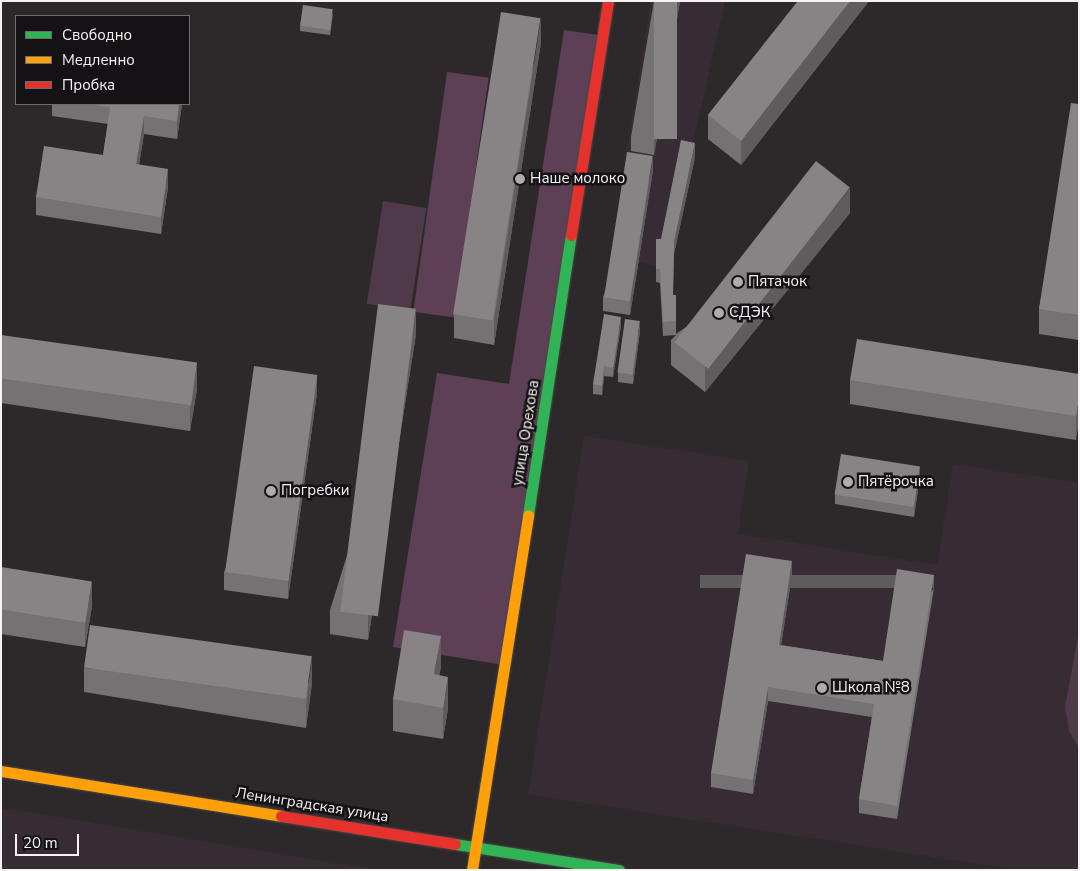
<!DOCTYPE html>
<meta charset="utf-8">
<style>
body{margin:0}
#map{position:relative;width:1080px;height:871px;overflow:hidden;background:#2d292b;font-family:"Nunito Sans",sans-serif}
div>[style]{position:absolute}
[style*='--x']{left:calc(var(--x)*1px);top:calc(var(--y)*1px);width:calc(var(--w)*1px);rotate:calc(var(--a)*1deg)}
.built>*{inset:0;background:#372c34}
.green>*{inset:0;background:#503949;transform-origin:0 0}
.forest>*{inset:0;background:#5e4056;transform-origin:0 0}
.roads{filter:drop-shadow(0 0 1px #484647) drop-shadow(0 0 1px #484647)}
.fast>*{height:11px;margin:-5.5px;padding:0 5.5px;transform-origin:5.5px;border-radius:5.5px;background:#30b455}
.slow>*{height:11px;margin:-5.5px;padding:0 5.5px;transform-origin:5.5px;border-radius:5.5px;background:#ff9f0a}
.jam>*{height:11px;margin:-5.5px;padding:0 5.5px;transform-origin:5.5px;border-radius:5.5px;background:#e5322d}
.wall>*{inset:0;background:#757273}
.shaded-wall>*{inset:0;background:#5f5c5e;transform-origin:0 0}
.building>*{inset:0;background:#888486;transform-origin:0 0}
.dots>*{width:14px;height:14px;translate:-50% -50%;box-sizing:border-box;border:2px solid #141214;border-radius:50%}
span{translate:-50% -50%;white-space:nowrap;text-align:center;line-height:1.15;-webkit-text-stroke:5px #141214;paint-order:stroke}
.poi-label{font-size:15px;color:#f6f3f5}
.left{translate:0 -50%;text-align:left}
.street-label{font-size:15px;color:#f6f3f5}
.frame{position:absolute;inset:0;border:2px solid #f6f3f5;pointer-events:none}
.legend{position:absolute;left:15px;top:15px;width:175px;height:90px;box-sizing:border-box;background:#141214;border:1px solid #6e6c6e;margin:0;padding:6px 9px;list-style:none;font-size:15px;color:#f6f3f5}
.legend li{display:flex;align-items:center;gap:10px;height:25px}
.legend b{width:25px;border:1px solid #6e6c6e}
.scale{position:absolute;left:15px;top:834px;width:64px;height:22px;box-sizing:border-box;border:2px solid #f6f3f5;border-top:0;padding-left:6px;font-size:15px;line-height:18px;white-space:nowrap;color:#f6f3f5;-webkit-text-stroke:4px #141214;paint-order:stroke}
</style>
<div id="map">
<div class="built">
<div style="clip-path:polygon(651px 1px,725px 1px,665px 267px,610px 258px)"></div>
<div style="clip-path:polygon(584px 436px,749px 461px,738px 534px,937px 565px,953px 464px,1079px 483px,1079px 870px,1017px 870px,528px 794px)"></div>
<div style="clip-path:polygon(1px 808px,379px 870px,1px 870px)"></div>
</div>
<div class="green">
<div style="left:383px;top:201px;width:44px;height:104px;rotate:9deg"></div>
<div style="clip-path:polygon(1079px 631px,1079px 748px,1069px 731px,1065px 707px)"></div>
</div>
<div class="forest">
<div style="clip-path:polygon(564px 30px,598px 35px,504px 665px,393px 647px,437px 373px,509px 384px)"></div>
<div style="left:447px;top:72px;width:42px;height:242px;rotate:8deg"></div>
</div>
<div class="roads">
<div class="fast">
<div style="--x:528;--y:515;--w:283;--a:-81.3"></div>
<div style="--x:455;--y:844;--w:166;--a:9"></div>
</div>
<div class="slow">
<div style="--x:1;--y:771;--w:284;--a:9.1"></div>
<div style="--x:472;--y:870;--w:359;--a:-81"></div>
</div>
<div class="jam">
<div style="--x:571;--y:235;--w:237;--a:-81"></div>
<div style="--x:281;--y:816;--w:176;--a:9.1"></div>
</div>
</div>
<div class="wall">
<div style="clip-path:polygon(654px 1px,680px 1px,654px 155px,631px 151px,631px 137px)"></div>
<div style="clip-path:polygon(798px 1px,869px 1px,741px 165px,708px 139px,708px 115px)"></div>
<div style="clip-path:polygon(333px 14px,330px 35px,300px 31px,300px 26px)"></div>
<div style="clip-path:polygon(541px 42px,494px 345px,454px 338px,454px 314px)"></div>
<div style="clip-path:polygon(52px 104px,182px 104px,177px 139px,144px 134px,139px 165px,168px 187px,161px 234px,36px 215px,36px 197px,103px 155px,108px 124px,52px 116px)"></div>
<div style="clip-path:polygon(1079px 104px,1079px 340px,1039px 334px,1039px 309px)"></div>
<div style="clip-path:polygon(695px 157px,674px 254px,673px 295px,676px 295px,676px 334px,850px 213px,705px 392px,671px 365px,671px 340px,676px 335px,663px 336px,660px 283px,656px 282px,656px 239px,661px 239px)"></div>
<div style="clip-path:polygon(653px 170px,630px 315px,603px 311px,603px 297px)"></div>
<div style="clip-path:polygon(621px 326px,613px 377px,604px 376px,602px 395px,593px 394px,593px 384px)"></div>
<div style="clip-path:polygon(640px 331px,633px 384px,618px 382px,618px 373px)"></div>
<div style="clip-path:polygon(416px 334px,368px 640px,330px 634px,330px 610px)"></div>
<div style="clip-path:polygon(1px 335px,197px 389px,190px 431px,1px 403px)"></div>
<div style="clip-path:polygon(1079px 374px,1076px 440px,850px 404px,850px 380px)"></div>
<div style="clip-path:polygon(317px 393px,288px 599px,224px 590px,224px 572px)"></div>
<div style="clip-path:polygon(920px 476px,914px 517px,835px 504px,835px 495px)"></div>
<div style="clip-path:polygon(1px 567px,92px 606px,85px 647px,1px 634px)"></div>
<div style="clip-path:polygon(792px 575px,781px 645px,883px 661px,934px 588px,897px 819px,859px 813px,859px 799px,872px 717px,768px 701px,753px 794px,711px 787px,711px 773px)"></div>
<div style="clip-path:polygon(441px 667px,439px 675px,448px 708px,443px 739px,393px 731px,393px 699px)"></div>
<div style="clip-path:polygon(84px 668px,312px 683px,306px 728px,84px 692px)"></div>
</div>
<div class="shaded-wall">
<div style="clip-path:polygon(677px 1px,680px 1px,654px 155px,654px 141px)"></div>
<div style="clip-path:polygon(850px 1px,869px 1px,741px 165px,741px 141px)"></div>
<div style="clip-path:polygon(541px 18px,541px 42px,494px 345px,494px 320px)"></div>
<div style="clip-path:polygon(179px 104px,182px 104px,177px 139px,177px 121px)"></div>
<div style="clip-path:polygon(144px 116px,144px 134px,136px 182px,136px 164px)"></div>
<div style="clip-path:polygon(695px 143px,695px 157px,674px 254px,674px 241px)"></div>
<div style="clip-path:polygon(653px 156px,653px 170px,630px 315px,630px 302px)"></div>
<div style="clip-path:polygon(168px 169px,168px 187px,161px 234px,161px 217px)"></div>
<div style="clip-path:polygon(850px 188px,850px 213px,705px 392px,705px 368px)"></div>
<div style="clip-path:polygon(416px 309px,416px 334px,368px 640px,368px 616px)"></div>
<div style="clip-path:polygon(621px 317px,621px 326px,613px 377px,613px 368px)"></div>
<div style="clip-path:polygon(640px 321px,640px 331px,633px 384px,633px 375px)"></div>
<div style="clip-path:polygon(197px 364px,197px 389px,190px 431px,190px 407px)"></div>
<div style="clip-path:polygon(604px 366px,604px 376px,602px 395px,602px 386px)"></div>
<div style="clip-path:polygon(317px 375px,317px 393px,288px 599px,288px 581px)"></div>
<div style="clip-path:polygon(1079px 399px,1079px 424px,1076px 440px,1076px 416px)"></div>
<div style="clip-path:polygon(920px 467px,920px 476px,914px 517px,914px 508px)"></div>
<div style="clip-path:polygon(792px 561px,792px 575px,779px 658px,779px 645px)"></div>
<div style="left:934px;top:575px;width:13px;height:234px;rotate:90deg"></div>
<div style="clip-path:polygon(92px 581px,92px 606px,85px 647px,85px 623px)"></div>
<div style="clip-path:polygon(441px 636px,441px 667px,434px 706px,434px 674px)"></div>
<div style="clip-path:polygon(312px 658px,312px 683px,306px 728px,306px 703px)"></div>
<div style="clip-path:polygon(448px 677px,448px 708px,443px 739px,443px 708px)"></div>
<div style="clip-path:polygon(768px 687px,768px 701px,753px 794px,753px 780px)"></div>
</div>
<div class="building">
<div style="left:654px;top:1px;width:23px;height:138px"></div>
<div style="clip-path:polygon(798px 1px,850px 1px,741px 141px,708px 115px)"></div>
<div style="left:303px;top:5px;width:30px;height:21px;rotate:8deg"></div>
<div style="left:501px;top:12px;width:40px;height:306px;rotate:9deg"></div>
<div style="clip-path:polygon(1071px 103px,1079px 104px,1079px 315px,1039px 309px)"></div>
<div style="clip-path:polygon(88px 104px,179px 104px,177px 121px,144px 116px,136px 164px,168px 169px,161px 217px,36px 197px,44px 146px,103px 155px,110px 107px)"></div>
<div style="clip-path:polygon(681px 140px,695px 143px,674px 241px,673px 295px,676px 295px,676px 321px,663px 322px,660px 269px,656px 269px,656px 239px,661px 239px)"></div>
<div style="left:627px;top:152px;width:26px;height:147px;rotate:9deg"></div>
<div style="left:816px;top:161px;width:43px;height:230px;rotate:38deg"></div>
<div style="left:378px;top:304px;width:38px;height:310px;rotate:7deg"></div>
<div style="clip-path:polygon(604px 314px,621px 317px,613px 368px,604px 366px,602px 386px,593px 384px)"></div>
<div style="left:625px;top:319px;width:15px;height:54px;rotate:8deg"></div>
<div style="left:1px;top:335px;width:198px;height:43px;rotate:8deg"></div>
<div style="clip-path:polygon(857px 339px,1079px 374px,1079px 399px,1076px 416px,850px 380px)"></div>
<div style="left:254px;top:366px;width:64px;height:208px;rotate:8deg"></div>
<div style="left:841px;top:454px;width:80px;height:41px;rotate:9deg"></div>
<div style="clip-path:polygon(746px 554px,792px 561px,779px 645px,883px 661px,897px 569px,934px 575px,897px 806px,859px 799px,874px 704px,768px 687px,753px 780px,711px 773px)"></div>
<div style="left:1px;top:567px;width:92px;height:42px;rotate:9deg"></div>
<div style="left:90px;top:625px;width:224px;height:43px;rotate:8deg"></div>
<div style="clip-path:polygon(404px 630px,441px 636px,434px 674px,448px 677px,443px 708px,393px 699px)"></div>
</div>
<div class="dots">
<div style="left:520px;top:179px;background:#b0acae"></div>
<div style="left:738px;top:282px;background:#b0acae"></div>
<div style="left:719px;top:313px;background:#b0acae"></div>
<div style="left:848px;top:482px;background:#b0acae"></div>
<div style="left:271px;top:491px;background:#b0acae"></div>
<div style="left:822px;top:688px;background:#b0acae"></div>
</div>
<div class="poi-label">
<span class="left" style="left:530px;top:179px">Наше молоко</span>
<span class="left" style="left:748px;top:282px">Пятачок</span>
<span class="left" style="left:729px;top:313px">СДЭК</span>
<span class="left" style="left:858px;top:482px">Пятёрочка</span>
<span class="left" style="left:281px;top:491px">Погребки</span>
<span class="left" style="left:832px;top:688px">Школа №8</span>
</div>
<div class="street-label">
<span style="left:526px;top:433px;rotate:-81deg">улица Орехова</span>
<span style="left:312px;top:805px;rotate:9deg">Ленинградская улица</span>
</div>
<div class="frame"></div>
<ul class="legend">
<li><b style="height:6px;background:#30b455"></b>Свободно</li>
<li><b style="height:6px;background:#ff9f0a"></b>Медленно</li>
<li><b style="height:6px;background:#e5322d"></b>Пробка</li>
</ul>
<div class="scale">20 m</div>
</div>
